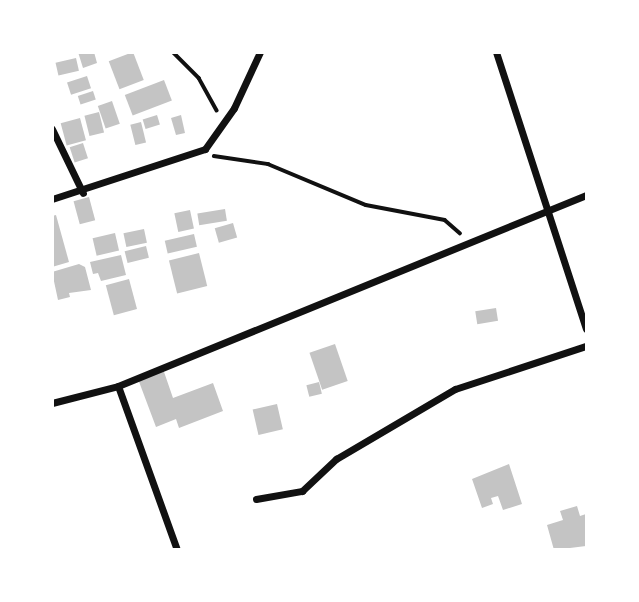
<!DOCTYPE html>
<style>
body{margin:0}
#map{position:relative;width:639px;height:602px;overflow:hidden;background:#fff;font-family:Literata,serif}
div>[style]{position:absolute}
[style*='--x']{left:calc(var(--x)*1px);top:calc(var(--y)*1px);width:calc(var(--w)*1px);rotate:calc(var(--a)*1deg)}
.building>*{inset:0;background:#c4c4c4;transform-origin:0 0}
.path>*{height:3.5px;margin:-1.75px;padding:0 1.75px;transform-origin:1.75px;border-radius:1.75px;background:#111}
.minor>*{height:7px;margin:-3.5px;padding:0 3.5px;transform-origin:3.5px;border-radius:3.5px;background:#111}
span{translate:-50% -50%;white-space:nowrap;text-align:center;line-height:1.15;-webkit-text-stroke:7px #fff;paint-order:stroke}
.frame{position:absolute;inset:0;border:54px solid #fff;pointer-events:none}
</style>
<div id="map">
<div class="building">
<div style="clip-path:polygon(78px 52px,94px 52px,97px 63px,83px 68px)"></div>
<div style="left:133px;top:52px;width:30px;height:26px;rotate:69deg"></div>
<div style="left:76px;top:58px;width:13px;height:21px;rotate:77deg"></div>
<div style="left:87px;top:76px;width:13px;height:21px;rotate:72deg"></div>
<div style="left:164px;top:80px;width:22px;height:42px;rotate:69deg"></div>
<div style="left:93px;top:91px;width:9px;height:16px;rotate:72deg"></div>
<div style="left:112px;top:101px;width:24px;height:15px;rotate:71deg"></div>
<div style="left:99px;top:112px;width:21px;height:15px;rotate:76deg"></div>
<div style="left:157px;top:115px;width:10px;height:15px;rotate:73deg"></div>
<div style="clip-path:polygon(181px 115px,185px 133px,176px 135px,171px 118px)"></div>
<div style="left:80px;top:118px;width:23px;height:20px;rotate:75deg"></div>
<div style="left:141px;top:122px;width:21px;height:11px;rotate:76deg"></div>
<div style="left:83px;top:143px;width:16px;height:14px;rotate:72deg"></div>
<div style="left:89px;top:197px;width:24px;height:16px;rotate:75deg"></div>
<div style="left:225px;top:209px;width:12px;height:28px;rotate:81deg"></div>
<div style="left:190px;top:210px;width:19px;height:16px;rotate:78deg"></div>
<div style="clip-path:polygon(56px 215px,69px 262px,52px 267px,52px 216px)"></div>
<div style="left:233px;top:223px;width:15px;height:19px;rotate:74deg"></div>
<div style="left:144px;top:229px;width:14px;height:21px;rotate:78deg"></div>
<div style="left:115px;top:233px;width:18px;height:23px;rotate:77deg"></div>
<div style="left:194px;top:234px;width:13px;height:30px;rotate:77deg"></div>
<div style="left:146px;top:246px;width:12px;height:22px;rotate:76deg"></div>
<div style="left:199px;top:253px;width:34px;height:31px;rotate:76deg"></div>
<div style="clip-path:polygon(121px 255px,126px 275px,101px 281px,98px 273px,93px 274px,90px 262px)"></div>
<div style="clip-path:polygon(79px 264px,85px 267px,91px 290px,69px 293px,70px 297px,58px 300px,52px 272px)"></div>
<div style="left:129px;top:279px;width:31px;height:24px;rotate:75deg"></div>
<div style="left:496px;top:308px;width:13px;height:21px;rotate:81deg"></div>
<div style="left:335px;top:344px;width:39px;height:27px;rotate:71deg"></div>
<div style="clip-path:polygon(163px 369px,173px 398px,213px 383px,223px 411px,179px 428px,176px 419px,156px 427px,138px 379px)"></div>
<div style="left:319px;top:382px;width:12px;height:13px;rotate:76deg"></div>
<div style="left:277px;top:404px;width:26px;height:25px;rotate:77deg"></div>
<div style="clip-path:polygon(509px 464px,522px 504px,503px 510px,498px 496px,491px 498px,493px 504px,482px 508px,472px 479px)"></div>
<div style="clip-path:polygon(577px 506px,580px 516px,586px 514px,586px 546px,554px 550px,547px 525px,563px 520px,560px 511px)"></div>
</div>
<div class="path">
<div style="--x:173;--y:52;--w:37;--a:45"></div>
<div style="--x:199;--y:78;--w:37;--a:61"></div>
<div style="--x:214;--y:156;--w:55;--a:8.4"></div>
<div style="--x:268;--y:164;--w:106;--a:22.7"></div>
<div style="--x:366;--y:205;--w:80;--a:10.8"></div>
<div style="--x:445;--y:220;--w:20;--a:41"></div>
</div>
<div class="minor">
<div style="--x:496;--y:52;--w:291;--a:72"></div>
<div style="--x:52;--y:129;--w:71;--a:64.2"></div>
<div style="--x:52;--y:199;--w:161;--a:-18.1"></div>
<div style="--x:205;--y:149;--w:50;--a:-54.7"></div>
<div style="--x:234;--y:108;--w:62;--a:-65.1"></div>
<div style="--x:118;--y:386;--w:174;--a:70.2"></div>
<div style="--x:52;--y:403;--w:68;--a:-14.4"></div>
<div style="--x:118;--y:386;--w:505;--a:-22.2"></div>
<div style="--x:256;--y:499;--w:47;--a:-9.9"></div>
<div style="--x:302;--y:491;--w:47;--a:-43.3"></div>
<div style="--x:336;--y:459;--w:138;--a:-30.5"></div>
<div style="--x:455;--y:389;--w:138;--a:-18.2"></div>
</div>
<div class="frame"></div>
</div>
